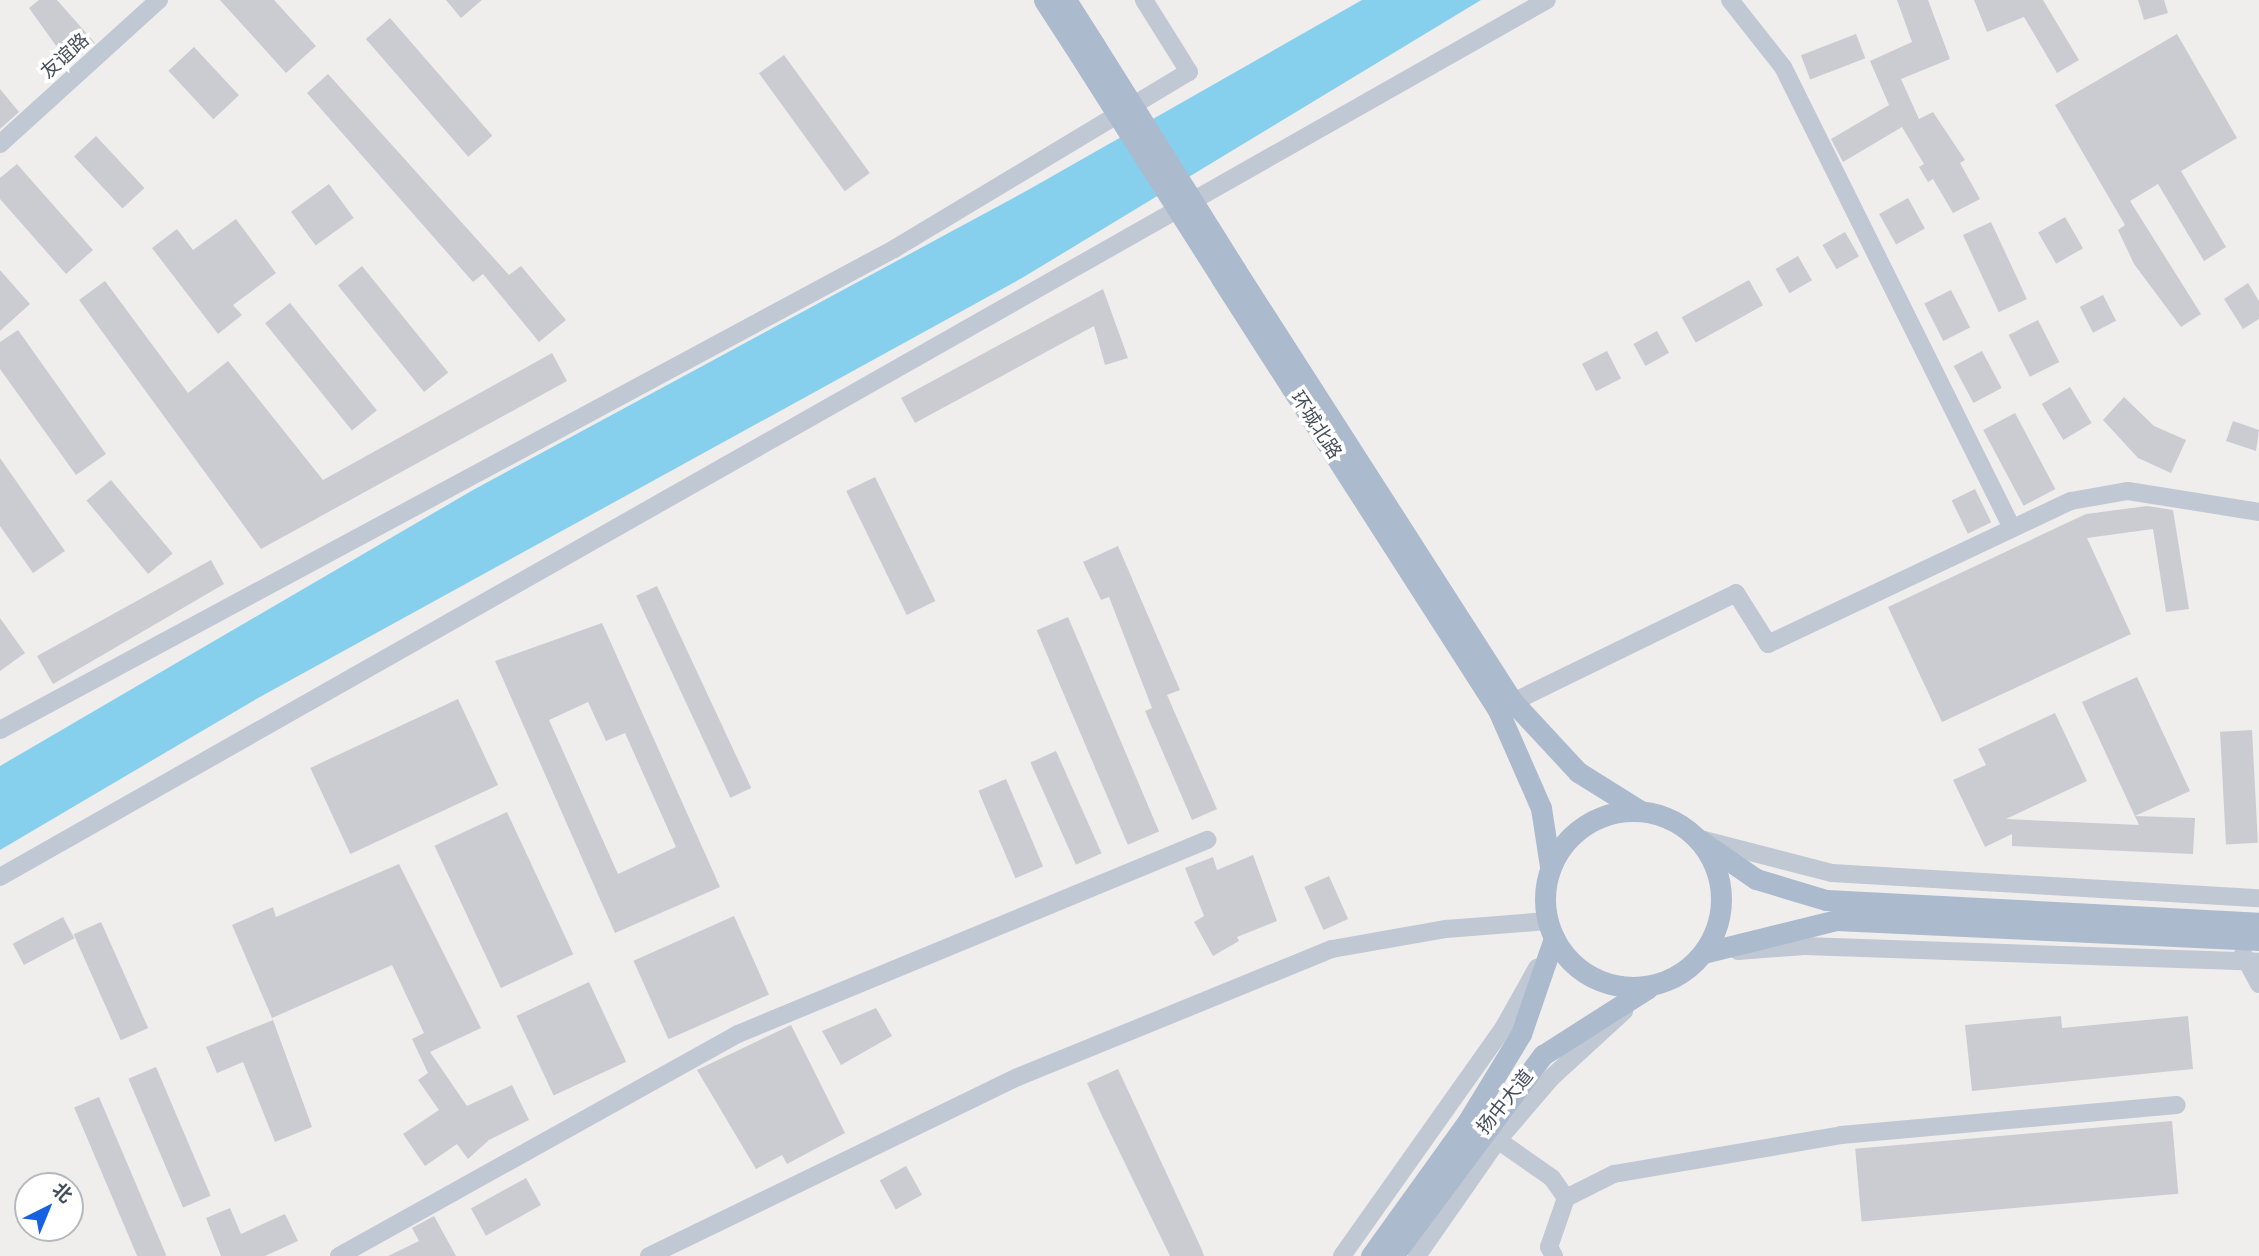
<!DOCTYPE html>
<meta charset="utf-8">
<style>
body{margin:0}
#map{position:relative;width:2259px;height:1256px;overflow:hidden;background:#f0eded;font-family:"DM Sans","Noto Sans SC",sans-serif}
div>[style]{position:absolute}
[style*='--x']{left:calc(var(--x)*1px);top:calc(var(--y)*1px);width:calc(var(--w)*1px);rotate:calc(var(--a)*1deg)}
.water>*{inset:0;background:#86d0ed}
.building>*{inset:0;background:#caccd2;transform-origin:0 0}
.minor>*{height:18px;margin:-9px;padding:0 9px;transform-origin:9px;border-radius:9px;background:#c0c8d3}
.major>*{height:21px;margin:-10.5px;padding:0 10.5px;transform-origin:10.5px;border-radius:10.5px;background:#acbacd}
.major>.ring{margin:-10.5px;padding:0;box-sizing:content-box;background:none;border:21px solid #acbacd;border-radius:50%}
.major-bridge>*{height:21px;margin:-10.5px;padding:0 10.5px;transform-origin:10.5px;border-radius:10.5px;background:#acbacd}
span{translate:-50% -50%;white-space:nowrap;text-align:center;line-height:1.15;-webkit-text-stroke:7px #fff;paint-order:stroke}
.street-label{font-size:19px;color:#454f5b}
.north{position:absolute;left:14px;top:1172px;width:70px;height:70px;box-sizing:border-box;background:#fff;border:2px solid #b5b9bd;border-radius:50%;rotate:43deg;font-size:19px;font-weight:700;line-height:28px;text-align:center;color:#454f5b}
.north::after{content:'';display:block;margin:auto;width:24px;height:32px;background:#1661e1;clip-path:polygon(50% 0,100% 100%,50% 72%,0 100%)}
</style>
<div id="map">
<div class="water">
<div style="clip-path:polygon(1362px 0,1481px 0,1022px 278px,258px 698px,0 850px,0 766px,473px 490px,1028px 190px)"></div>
</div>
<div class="building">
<div style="clip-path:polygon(39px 0,57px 0,95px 43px,69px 64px,29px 8px)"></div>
<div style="clip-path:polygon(220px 0,274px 0,316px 46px,286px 73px)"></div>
<div style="clip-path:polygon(446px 0,482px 0,461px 18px)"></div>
<div style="clip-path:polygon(1897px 0,1928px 0,1950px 59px,1901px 79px,1919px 119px,1933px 112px,1965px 160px,1960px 163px,1980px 199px,1953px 213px,1933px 179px,1928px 182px,1919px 167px,1924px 164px,1902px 127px,1843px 162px,1831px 139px,1889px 105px,1870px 61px,1912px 42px)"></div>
<div style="clip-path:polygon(1974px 0,2043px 0,2079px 60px,2057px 73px,2024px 17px,1987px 32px)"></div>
<div style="clip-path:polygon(2138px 0,2164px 0,2168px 13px,2144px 20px)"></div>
<div style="left:390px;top:18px;width:156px;height:32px;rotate:49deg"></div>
<div style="left:1856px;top:34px;width:26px;height:59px;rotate:69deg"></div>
<div style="clip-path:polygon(2177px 34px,2237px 138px,2181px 171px,2226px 247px,2204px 261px,2158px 184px,2130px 201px,2201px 314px,2181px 327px,2134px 264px,2118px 230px,2125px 225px,2055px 105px)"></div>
<div style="left:194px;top:47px;width:66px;height:35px;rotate:47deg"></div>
<div style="left:784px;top:55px;width:146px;height:31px;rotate:54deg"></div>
<div style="clip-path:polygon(328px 74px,509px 275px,521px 266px,566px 320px,539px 342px,483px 274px,473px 282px,307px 93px)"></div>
<div style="clip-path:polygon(0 89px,19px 112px,0 129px)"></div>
<div style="left:96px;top:136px;width:71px;height:30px;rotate:47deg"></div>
<div style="clip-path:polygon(17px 164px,93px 250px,66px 274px,0 199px,0 178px)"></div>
<div style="left:329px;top:184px;width:42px;height:47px;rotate:54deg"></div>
<div style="left:1908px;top:198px;width:35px;height:33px;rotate:61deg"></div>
<div style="left:2065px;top:217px;width:36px;height:31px;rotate:60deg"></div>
<div style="clip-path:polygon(236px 219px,276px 273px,233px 305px,242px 315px,218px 334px,152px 248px,177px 229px,193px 250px)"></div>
<div style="left:1991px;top:222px;width:85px;height:31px;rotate:65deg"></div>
<div style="left:1845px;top:232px;width:28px;height:26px;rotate:60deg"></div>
<div style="left:1798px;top:256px;width:28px;height:26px;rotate:60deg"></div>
<div style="left:362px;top:266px;width:137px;height:31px;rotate:51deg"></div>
<div style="clip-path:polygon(0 270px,30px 304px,0 331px)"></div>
<div style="left:1749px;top:280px;width:29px;height:77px;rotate:61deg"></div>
<div style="clip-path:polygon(105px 281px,188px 393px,228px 361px,323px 480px,552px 353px,567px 381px,261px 549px,79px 300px)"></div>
<div style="clip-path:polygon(2248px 283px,2259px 301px,2259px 319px,2243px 329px,2224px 299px)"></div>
<div style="clip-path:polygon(1103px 289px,1128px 358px,1105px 365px,1094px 326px,915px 423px,901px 398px)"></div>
<div style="left:1951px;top:290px;width:42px;height:30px;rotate:63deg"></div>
<div style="left:2103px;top:295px;width:29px;height:26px;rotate:63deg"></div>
<div style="left:290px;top:303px;width:138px;height:32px;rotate:51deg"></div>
<div style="left:2038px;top:320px;width:47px;height:33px;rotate:63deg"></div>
<div style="clip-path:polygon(18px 330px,106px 454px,76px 475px,0 369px,0 342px)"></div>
<div style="left:1657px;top:331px;width:25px;height:27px;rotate:61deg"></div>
<div style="left:1607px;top:351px;width:31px;height:28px;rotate:63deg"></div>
<div style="left:1982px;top:351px;width:42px;height:32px;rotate:62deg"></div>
<div style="left:2070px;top:387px;width:42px;height:33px;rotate:59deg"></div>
<div style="clip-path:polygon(2124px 397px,2154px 426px,2186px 440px,2171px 473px,2138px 458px,2103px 420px)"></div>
<div style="left:2015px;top:413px;width:86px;height:36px;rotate:62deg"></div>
<div style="clip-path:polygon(2233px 421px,2259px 430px,2256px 451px,2226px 441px)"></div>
<div style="clip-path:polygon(0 458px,65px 551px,33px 573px,0 526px)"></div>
<div style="left:875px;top:477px;width:138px;height:32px;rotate:64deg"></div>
<div style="left:111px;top:480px;width:96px;height:32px;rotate:50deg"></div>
<div style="left:1975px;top:489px;width:37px;height:26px;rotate:64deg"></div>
<div style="clip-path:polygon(2147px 506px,2173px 510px,2189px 609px,2166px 612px,2153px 529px,2087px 538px,2131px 634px,1942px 722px,1888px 607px,2086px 514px)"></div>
<div style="clip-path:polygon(1118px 546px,1180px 690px,1167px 695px,1217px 809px,1192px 820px,1145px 711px,1152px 708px,1109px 597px,1101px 600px,1083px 562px)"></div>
<div style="clip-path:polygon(211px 560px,224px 584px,53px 684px,37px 656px)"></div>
<div style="left:657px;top:586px;width:223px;height:23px;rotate:65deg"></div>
<div style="left:1068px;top:617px;width:233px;height:34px;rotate:67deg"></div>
<div style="clip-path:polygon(0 618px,25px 653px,0 671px)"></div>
<div style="clip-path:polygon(evenodd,602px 623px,720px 887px,615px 933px,495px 661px,602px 623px,588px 702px,606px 741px,625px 733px,676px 847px,618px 874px,549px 720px,588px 702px)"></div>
<div style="clip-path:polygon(2137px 677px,2190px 791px,2135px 816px,2195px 818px,2193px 854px,2012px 846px,2012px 834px,1985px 847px,1953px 780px,1986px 765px,1978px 749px,2055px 713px,2087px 781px,2006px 819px,2139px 825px,2082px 702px)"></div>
<div style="left:458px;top:699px;width:95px;height:163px;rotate:65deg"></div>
<div style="left:2252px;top:730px;width:113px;height:32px;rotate:87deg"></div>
<div style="left:1056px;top:751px;width:112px;height:28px;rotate:66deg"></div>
<div style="left:1006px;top:779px;width:95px;height:30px;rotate:67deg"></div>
<div style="left:507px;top:812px;width:157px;height:80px;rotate:65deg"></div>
<div style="clip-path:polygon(1253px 855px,1277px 921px,1237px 937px,1239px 941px,1213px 956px,1194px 922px,1204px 916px,1185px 868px,1213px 857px,1217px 870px)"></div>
<div style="clip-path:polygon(399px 864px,481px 1028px,430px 1052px,467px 1106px,512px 1085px,529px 1120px,489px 1140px,468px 1159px,457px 1144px,425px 1166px,403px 1134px,439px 1110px,418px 1080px,428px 1073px,412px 1039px,424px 1033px,392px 965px,272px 1018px,232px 925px,273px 907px,276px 917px)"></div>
<div style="left:1329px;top:876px;width:47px;height:27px;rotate:66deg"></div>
<div style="left:734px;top:916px;width:86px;height:110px;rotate:66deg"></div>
<div style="left:63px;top:917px;width:24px;height:57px;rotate:62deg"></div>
<div style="left:101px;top:922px;width:116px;height:30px;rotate:66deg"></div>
<div style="left:589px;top:982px;width:88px;height:80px;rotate:65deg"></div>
<div style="clip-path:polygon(876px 1008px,892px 1036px,841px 1065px,822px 1031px)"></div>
<div style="clip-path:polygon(2061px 1016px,2062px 1028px,2188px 1016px,2193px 1069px,1972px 1091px,1965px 1025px)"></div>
<div style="clip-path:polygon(273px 1020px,312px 1127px,275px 1142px,243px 1062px,217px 1073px,206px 1047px)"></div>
<div style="clip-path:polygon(791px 1025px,845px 1133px,787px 1164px,782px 1155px,756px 1169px,697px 1070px)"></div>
<div style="left:156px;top:1067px;width:140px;height:30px;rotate:67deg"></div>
<div style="clip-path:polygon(1118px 1069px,1202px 1250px,1204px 1256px,1170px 1256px,1101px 1114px,1087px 1083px)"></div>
<div style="left:99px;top:1097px;width:172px;height:27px;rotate:67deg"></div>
<div style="left:2172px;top:1121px;width:73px;height:318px;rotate:85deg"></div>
<div style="left:906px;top:1166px;width:33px;height:30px;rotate:61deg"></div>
<div style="left:526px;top:1178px;width:31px;height:63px;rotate:61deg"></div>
<div style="clip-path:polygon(230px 1208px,241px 1234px,285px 1214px,298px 1241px,265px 1256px,221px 1256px,206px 1218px)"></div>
<div style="clip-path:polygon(434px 1216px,456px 1256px,388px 1256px,419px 1241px,412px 1228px)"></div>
</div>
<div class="minor">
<div style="--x:1730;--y:0;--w:85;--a:51.7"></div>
<div style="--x:1783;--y:67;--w:515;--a:63.58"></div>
<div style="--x:0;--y:144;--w:215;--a:-42.2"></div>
<div style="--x:1513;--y:702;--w:248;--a:-26"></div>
<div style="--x:1736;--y:593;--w:60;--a:57.9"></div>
<div style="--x:1768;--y:644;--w:335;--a:-25.3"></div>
<div style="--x:2071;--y:501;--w:58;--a:-10"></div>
<div style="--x:2128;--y:491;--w:133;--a:9.1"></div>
<div style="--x:0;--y:730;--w:1015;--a:-28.28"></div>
<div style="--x:894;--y:249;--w:344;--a:-31"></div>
<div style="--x:1189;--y:72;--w:85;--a:-122"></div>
<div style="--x:1704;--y:840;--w:132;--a:14.5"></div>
<div style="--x:1832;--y:873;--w:428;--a:3.4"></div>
<div style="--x:0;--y:877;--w:1778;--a:-29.55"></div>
<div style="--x:1738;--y:951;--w:67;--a:-4.3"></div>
<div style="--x:1805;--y:946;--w:454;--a:2"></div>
<div style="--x:2243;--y:954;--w:34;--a:62"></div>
<div style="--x:1489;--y:1134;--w:77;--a:34.9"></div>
<div style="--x:1552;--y:1178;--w:24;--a:55"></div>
<div style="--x:339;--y:1256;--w:457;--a:-29.1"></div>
<div style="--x:738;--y:1034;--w:508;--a:-22.47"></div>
<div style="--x:649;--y:1256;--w:410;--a:-25.9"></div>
<div style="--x:1018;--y:1077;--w:339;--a:-22.2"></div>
<div style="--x:1332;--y:949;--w:116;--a:-10"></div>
<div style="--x:1446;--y:929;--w:101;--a:-4.5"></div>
<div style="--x:1342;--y:1256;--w:281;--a:-54.7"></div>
<div style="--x:1504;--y:1027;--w:68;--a:-60.8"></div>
<div style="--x:1417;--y:1256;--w:141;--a:-55.1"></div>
<div style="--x:1498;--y:1140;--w:83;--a:-49.4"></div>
<div style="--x:1552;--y:1077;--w:98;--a:-42.5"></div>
<div style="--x:1554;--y:1256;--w:10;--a:-119"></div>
<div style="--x:1549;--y:1247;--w:52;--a:-70.9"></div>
<div style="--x:1566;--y:1198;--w:54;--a:-26.6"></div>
<div style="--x:1614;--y:1174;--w:230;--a:-9.7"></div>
<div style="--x:1841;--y:1135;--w:337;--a:-5.1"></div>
</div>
<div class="major">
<div style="--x:1044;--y:0;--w:64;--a:57.1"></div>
<div style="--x:1066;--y:0;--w:52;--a:57.5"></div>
<div style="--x:1235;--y:269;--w:515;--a:57.3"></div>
<div style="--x:1513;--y:702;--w:96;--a:47.1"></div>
<div style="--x:1578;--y:772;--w:72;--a:31.9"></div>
<div style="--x:1221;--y:278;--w:513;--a:57.33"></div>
<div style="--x:1498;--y:710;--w:107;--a:66.3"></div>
<div style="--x:1541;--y:808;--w:59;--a:81.2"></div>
<div class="ring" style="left:1545px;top:811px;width:155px;height:155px"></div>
<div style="--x:1698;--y:839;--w:70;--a:34.6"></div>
<div style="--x:1756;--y:879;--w:73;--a:16.7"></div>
<div style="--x:1826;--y:900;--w:434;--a:3"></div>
<div style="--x:1703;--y:953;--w:137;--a:-13.9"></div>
<div style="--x:1836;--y:920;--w:423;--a:2.7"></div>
<div style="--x:1371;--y:1256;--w:166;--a:-54.3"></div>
<div style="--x:1468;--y:1121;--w:102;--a:-58.7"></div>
<div style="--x:1521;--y:1034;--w:102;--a:-71"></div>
<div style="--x:1393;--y:1256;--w:251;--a:-53.3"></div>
<div style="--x:1543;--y:1055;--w:125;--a:-32.5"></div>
</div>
<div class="major-bridge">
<div style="--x:1094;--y:44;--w:266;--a:57.9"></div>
<div style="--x:1079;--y:54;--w:265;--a:57.6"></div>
</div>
<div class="street-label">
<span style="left:65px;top:56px;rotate:-42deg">友谊路</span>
<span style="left:1316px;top:425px;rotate:57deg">环城北路</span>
<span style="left:1505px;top:1102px;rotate:-51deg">扬中大道</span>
</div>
<div class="north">北</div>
</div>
